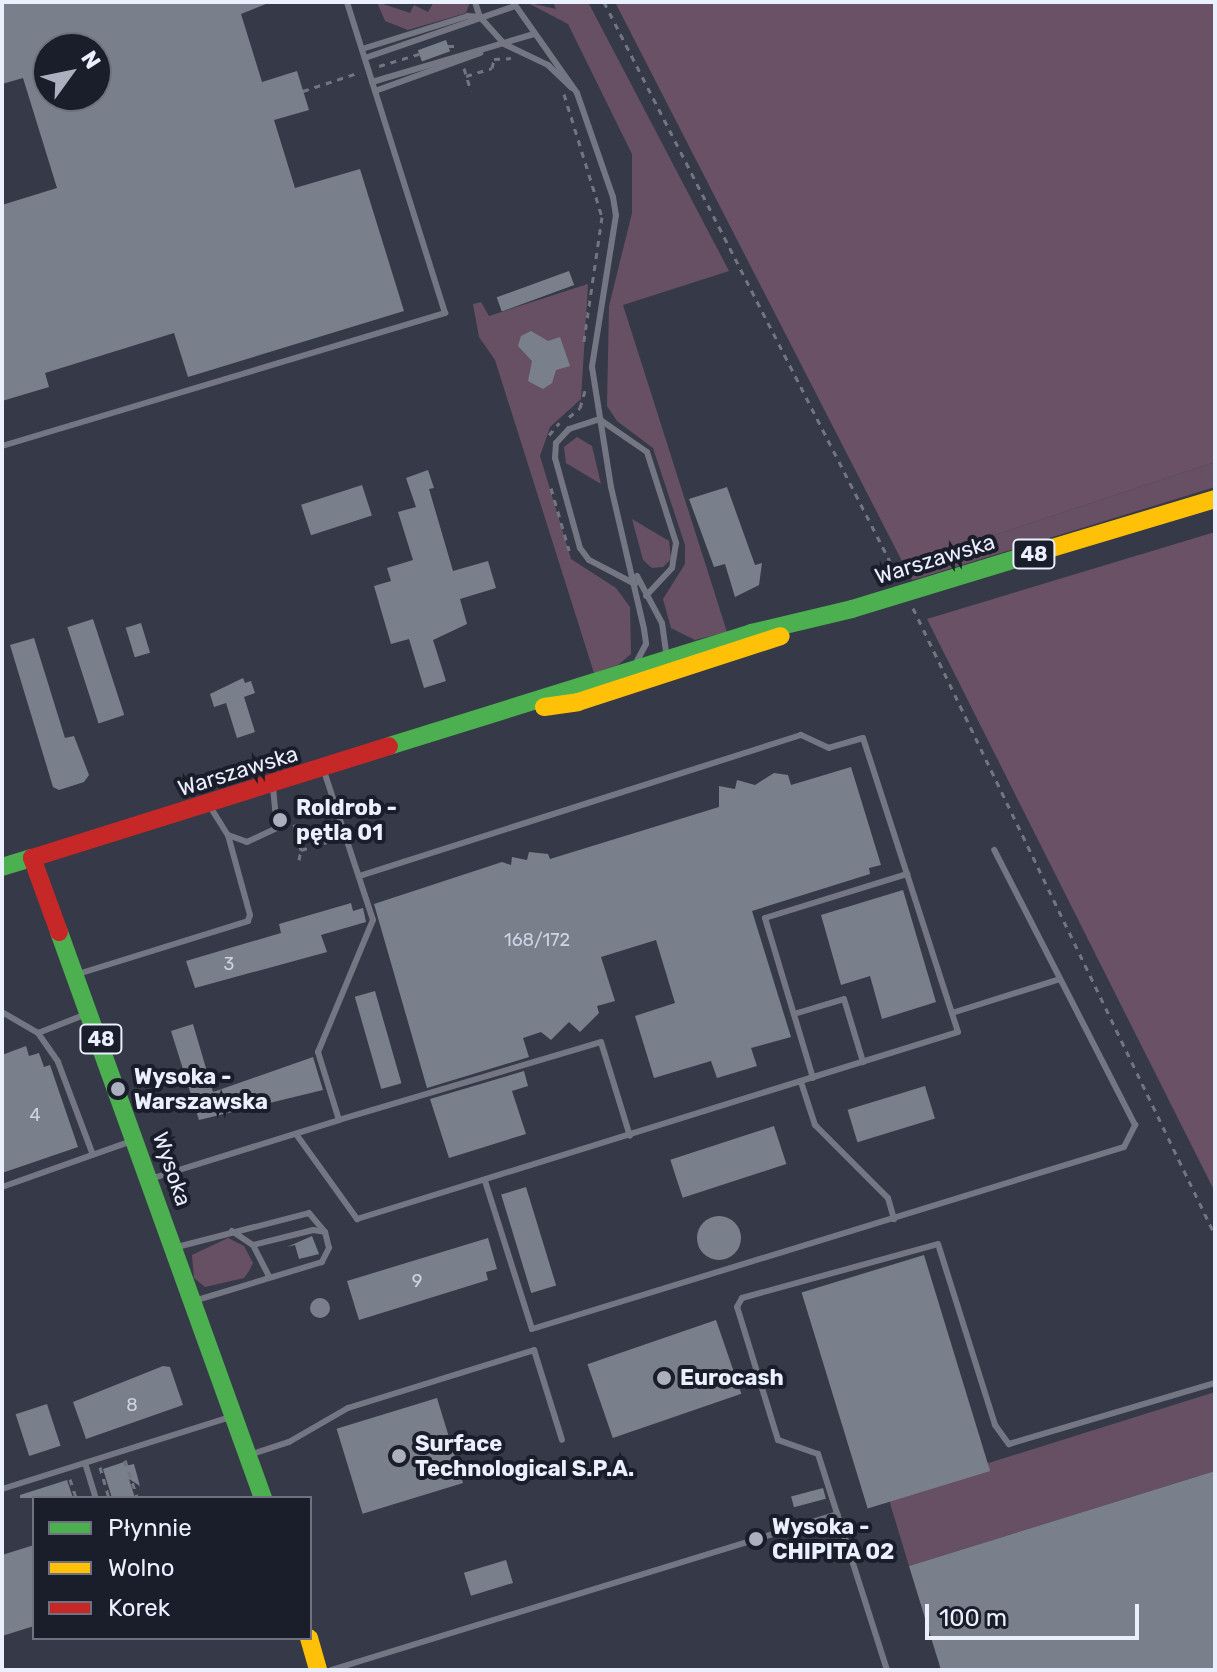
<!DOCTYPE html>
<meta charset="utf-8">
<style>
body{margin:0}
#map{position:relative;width:1217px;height:1672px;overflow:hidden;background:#363a48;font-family:Rubik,sans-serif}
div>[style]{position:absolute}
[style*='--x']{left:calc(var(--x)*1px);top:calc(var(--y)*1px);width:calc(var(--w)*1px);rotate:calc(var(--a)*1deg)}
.green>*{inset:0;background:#685064}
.forest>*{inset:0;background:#6b5166}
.building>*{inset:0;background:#79808c;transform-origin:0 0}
.round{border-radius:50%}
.path>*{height:3px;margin-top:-1.5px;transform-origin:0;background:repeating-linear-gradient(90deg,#727680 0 6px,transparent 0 12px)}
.lane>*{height:6px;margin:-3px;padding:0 3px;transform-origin:3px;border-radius:3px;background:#747783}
.fast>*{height:18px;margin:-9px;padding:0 9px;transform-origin:9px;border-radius:9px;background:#4caf50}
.slow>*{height:18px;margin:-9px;padding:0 9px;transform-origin:9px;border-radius:9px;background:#ffc107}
.jam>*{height:18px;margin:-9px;padding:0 9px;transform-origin:9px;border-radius:9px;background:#c62828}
.dots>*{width:22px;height:22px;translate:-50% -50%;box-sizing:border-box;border:4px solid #1a1d2a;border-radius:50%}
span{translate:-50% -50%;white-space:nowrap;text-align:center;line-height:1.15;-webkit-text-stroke:8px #1a1d2a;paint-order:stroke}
.number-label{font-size:18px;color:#ced4e2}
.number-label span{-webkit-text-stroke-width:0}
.shield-label span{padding:2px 6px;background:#1a1d2a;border:2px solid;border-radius:6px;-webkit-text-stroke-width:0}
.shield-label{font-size:20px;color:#ebf0fe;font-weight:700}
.street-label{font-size:22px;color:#ebf0fe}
.poi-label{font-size:22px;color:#ebf0fe;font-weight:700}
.left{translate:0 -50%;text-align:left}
.frame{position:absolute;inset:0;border:4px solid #ebf0fe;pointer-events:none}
.legend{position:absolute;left:32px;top:1496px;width:280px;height:144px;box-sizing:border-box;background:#1a1d2a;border:2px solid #6e717f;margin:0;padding:10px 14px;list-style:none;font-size:24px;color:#ebf0fe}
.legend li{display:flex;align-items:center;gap:16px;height:40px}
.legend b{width:40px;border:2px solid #6e717f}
.north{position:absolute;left:32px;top:32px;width:80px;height:80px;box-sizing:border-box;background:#1a1d2a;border:2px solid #6e717f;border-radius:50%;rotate:57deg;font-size:22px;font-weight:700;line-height:32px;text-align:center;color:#ebf0fe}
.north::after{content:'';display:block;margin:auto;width:28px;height:36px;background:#acb0be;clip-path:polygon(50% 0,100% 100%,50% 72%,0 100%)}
.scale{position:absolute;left:925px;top:1604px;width:214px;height:36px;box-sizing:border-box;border:4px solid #ebf0fe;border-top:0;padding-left:10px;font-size:24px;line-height:28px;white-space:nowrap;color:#ebf0fe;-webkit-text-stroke:6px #1a1d2a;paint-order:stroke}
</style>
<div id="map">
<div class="green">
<div style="clip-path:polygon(377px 2px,410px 13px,414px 5px,428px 12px,434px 2px,470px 2px,466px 13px,408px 30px,385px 21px)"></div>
<div style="clip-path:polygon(526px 2px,556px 9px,553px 2px,588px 2px,729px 271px,623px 305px,727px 632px,695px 640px,671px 628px,663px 599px,685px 564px,685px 545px,653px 448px,617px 421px,607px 406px,609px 306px,632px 213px,632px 154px,568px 24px)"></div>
<div style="clip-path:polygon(588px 284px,581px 399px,550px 427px,540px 456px,571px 559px,616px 588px,630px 607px,631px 654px,618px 665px,594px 673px,495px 360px,479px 337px,473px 304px,481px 302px,489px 316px)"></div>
<div style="clip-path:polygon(577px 437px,592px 446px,601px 484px,566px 463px,564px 447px)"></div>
<div style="clip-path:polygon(1215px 462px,1215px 487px,913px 580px,907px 576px,904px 565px)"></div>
<div style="clip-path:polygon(632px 519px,669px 541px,671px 559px,663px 567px,652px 568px,643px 560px)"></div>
<div style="clip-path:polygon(228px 1238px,244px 1246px,253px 1263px,249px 1271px,244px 1278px,205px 1287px,194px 1278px,192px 1255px)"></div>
<div style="clip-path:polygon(1215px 1392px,1215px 1471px,909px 1566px,890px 1503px,893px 1493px)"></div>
</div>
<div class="forest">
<div style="clip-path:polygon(615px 2px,1215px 2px,1215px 462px,904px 565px)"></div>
<div style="clip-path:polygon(1215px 532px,1215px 1192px,927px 619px)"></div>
</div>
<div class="building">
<div style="clip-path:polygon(evenodd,2px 2px,271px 2px,241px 14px,262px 82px,297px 71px,309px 110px,274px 120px,295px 188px,360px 169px,404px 311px,188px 377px,174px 333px,45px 373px,49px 387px,2px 401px,2px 205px,57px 188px,23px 78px,2px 84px,2px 2px,48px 48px,96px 48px,96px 96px,48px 96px,48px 48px)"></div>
<div style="left:446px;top:40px;width:12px;height:30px;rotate:70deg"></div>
<div style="left:569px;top:271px;width:15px;height:77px;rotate:70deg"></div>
<div style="clip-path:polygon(531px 331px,548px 341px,560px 337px,570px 366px,556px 370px,552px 383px,543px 389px,528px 381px,532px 361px,518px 346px,521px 336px)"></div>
<div style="clip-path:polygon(428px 470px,434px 488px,429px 489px,453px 571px,488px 561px,496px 588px,460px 599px,467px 624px,433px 640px,446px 681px,424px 688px,409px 639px,391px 644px,374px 586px,391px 581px,387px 568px,413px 560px,398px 512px,416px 507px,406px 478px)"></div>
<div style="left:362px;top:485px;width:32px;height:64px;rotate:72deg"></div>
<div style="clip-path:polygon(727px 487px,755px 565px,762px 563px,759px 585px,735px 597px,725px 564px,714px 567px,689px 499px)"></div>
<div style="left:93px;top:619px;width:101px;height:27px;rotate:72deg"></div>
<div style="left:141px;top:623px;width:31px;height:16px;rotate:73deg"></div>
<div style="clip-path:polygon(34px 638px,65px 738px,74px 736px,89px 775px,84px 782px,59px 790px,53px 787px,10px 645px)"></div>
<div style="clip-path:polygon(243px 678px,245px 683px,251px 681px,255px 693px,244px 697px,255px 732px,237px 738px,226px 703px,214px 707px,210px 694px)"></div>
<div style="clip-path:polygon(851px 767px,881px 865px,869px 868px,870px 874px,752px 911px,791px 1037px,751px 1048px,757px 1066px,717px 1078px,711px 1061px,654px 1078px,635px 1016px,675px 1003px,656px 940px,601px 957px,615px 1001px,597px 1006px,599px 1013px,580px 1032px,569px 1022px,551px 1040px,541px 1032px,523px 1038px,529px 1057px,427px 1088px,374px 904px,502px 862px,511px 865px,512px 857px,527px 860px,529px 852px,548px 854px,550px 859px,719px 807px,719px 786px,735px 789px,737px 780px,755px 785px,774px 773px,788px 775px,791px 785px)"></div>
<div style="clip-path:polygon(903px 890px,936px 1002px,882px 1019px,870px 976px,841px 985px,821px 915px)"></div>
<div style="clip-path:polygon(351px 903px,353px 911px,363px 908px,366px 922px,321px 935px,327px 952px,195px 988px,186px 961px,281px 933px,279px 924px)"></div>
<div style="left:375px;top:991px;width:96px;height:21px;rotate:74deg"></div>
<div style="clip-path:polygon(193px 1024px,213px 1092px,313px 1057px,323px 1090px,199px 1120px,171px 1031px)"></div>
<div style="clip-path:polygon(26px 1046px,29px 1056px,39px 1053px,44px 1067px,50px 1065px,78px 1147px,2px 1173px,2px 1055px)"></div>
<div style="clip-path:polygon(524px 1071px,528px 1086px,512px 1091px,526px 1134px,449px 1158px,430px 1099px)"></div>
<div style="left:925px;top:1086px;width:34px;height:81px;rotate:73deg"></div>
<div style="left:774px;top:1126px;width:40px;height:109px;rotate:72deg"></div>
<div style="left:526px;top:1187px;width:103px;height:26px;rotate:73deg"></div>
<div class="round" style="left:697px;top:1216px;width:44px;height:44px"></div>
<div style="clip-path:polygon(312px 1236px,319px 1254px,299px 1259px,295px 1245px,287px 1247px)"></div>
<div style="clip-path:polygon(488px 1238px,497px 1269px,486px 1272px,488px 1280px,359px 1320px,347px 1281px)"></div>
<div style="left:924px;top:1255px;width:226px;height:128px;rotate:73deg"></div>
<div class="round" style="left:310px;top:1298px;width:20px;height:20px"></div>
<div style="left:716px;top:1320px;width:78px;height:136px;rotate:71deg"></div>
<div style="clip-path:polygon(163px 1366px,170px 1367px,183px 1405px,86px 1439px,73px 1402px)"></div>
<div style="left:437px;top:1398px;width:89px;height:105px;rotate:73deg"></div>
<div style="left:47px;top:1404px;width:44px;height:33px;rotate:72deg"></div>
<div style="clip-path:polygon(124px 1462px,125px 1466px,134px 1464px,140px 1486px,129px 1479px,135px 1498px,112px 1498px,103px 1469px)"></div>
<div style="clip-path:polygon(1215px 1471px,1215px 1670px,941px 1670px,909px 1566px)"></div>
<div style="clip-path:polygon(67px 1480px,73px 1498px,20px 1498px,20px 1495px)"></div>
<div style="left:823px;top:1488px;width:11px;height:33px;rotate:75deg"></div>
<div style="clip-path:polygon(34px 1545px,34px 1626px,2px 1636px,2px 1555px)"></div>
<div style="left:506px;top:1560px;width:24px;height:44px;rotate:73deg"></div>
</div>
<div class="path">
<div style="--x:604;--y:2;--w:648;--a:62.92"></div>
<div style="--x:448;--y:46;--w:9;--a:0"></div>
<div style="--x:379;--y:66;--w:42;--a:-16.7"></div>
<div style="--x:464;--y:68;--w:24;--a:73"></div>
<div style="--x:466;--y:76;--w:27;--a:-17"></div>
<div style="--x:492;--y:68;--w:9;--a:-77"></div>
<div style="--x:494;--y:59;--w:17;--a:-3"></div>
<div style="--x:303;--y:91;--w:60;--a:-18.4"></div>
<div style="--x:564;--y:94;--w:129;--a:72.8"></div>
<div style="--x:602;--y:217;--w:131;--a:98.3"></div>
<div style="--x:569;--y:417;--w:14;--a:-39"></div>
<div style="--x:580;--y:408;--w:18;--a:-74"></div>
<div style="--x:549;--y:435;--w:16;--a:-50"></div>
<div style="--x:551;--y:488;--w:65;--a:73.8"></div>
<div style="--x:913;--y:608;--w:696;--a:64.28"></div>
<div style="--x:294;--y:824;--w:27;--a:75"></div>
<div style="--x:296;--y:832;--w:32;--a:16"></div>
<div style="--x:299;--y:860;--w:10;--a:-79"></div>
<div style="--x:301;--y:850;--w:39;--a:-17"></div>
<div style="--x:125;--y:1460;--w:40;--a:72"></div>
<div style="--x:100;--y:1467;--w:32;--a:74"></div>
<div style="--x:70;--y:1479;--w:20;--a:72"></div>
</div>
<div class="lane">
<div style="--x:475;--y:2;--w:16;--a:72"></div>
<div style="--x:480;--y:17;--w:36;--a:48"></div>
<div style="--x:504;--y:44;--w:49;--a:25.5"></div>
<div style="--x:548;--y:65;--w:33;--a:44"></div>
<div style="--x:513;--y:2;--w:111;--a:54.9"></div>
<div style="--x:577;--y:93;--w:110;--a:70.9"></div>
<div style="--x:613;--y:197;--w:18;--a:81"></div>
<div style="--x:616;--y:215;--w:154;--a:99"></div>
<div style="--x:592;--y:367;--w:121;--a:81"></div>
<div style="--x:611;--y:487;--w:146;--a:76.9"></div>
<div style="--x:644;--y:629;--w:15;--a:82"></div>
<div style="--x:646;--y:644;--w:19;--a:118"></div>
<div style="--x:362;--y:49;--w:111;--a:-17.3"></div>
<div style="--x:468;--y:16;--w:12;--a:5"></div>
<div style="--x:365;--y:58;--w:159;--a:-19.1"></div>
<div style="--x:372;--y:82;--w:169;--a:-16.5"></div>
<div style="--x:375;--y:91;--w:112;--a:-19.9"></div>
<div style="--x:2;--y:446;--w:463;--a:-16.7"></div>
<div style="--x:445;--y:313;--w:326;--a:-107.5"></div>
<div style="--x:637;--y:576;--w:53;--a:62"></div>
<div style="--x:662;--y:623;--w:30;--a:82"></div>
<div style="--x:635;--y:584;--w:52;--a:-152.4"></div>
<div style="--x:589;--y:560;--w:15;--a:-127"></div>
<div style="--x:580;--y:548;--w:93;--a:-105.5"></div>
<div style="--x:555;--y:458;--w:15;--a:-86"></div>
<div style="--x:556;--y:443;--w:19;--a:-47"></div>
<div style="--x:569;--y:429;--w:32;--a:-18"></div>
<div style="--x:599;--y:419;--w:58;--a:34.5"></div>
<div style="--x:647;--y:452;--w:96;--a:72.3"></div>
<div style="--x:676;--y:543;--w:25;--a:99"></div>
<div style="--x:672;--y:568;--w:38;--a:133"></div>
<div style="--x:209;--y:805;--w:36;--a:58"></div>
<div style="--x:228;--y:835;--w:20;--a:20"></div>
<div style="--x:247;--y:842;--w:33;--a:-25"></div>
<div style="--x:277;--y:828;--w:40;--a:-95.7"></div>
<div style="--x:78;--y:974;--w:178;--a:-17.3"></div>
<div style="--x:248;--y:921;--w:6;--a:-72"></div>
<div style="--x:250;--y:915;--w:83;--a:-105.4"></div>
<div style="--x:2;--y:1012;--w:42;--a:30.3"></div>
<div style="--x:38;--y:1033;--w:35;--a:55"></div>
<div style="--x:58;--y:1062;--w:99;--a:69.4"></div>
<div style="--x:952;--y:1013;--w:113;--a:-17.5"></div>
<div style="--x:794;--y:1014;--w:52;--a:-16.7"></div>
<div style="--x:844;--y:999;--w:66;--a:73.2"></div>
<div style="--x:38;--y:1033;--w:49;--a:-21.4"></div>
<div style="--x:813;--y:1078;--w:167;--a:-106.7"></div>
<div style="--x:765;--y:918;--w:149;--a:-17.2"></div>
<div style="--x:801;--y:1082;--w:45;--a:72"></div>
<div style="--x:815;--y:1125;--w:103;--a:45"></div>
<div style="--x:888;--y:1198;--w:22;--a:74"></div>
<div style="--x:339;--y:1120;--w:273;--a:-16.6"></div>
<div style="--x:601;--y:1042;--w:98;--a:72.9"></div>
<div style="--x:296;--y:1134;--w:105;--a:54.3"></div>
<div style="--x:357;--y:1219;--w:629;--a:-17.28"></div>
<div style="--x:958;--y:1032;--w:309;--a:-107.9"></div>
<div style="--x:863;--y:738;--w:35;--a:164"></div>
<div style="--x:829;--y:748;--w:31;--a:-155"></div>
<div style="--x:801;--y:735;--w:464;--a:162.3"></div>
<div style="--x:150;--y:1179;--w:198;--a:-17.3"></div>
<div style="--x:339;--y:1120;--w:71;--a:-107.2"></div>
<div style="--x:318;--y:1052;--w:143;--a:-67.4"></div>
<div style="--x:373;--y:920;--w:157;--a:-108.2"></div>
<div style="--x:485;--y:1181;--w:155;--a:72.4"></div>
<div style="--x:532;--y:1329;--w:619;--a:-17.09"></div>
<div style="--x:1124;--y:1147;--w:25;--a:-63"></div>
<div style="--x:1135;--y:1125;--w:309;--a:-117.1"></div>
<div style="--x:2;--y:1187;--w:135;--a:-19.5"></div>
<div style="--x:232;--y:1231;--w:25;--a:34"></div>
<div style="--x:253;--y:1245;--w:35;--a:63"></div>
<div style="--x:253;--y:1245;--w:62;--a:-14"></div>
<div style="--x:313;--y:1230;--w:12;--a:9"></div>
<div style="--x:177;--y:1247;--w:136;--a:-14.4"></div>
<div style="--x:309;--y:1213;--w:25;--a:50"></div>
<div style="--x:325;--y:1232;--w:16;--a:76"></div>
<div style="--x:329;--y:1248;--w:16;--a:117"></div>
<div style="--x:322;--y:1262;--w:131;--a:163.1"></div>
<div style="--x:252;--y:1454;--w:39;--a:-18"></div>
<div style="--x:289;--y:1442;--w:68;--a:-30"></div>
<div style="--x:348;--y:1408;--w:195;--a:-17.3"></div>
<div style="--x:534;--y:1350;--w:94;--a:72.7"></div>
<div style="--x:85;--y:1463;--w:37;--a:73"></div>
<div style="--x:2;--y:1489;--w:239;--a:-17.5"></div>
<div style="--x:331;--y:1670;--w:530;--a:-17.1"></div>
<div style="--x:887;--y:1670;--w:227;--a:-107.7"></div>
<div style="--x:818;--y:1454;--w:42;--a:-160.7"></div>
<div style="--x:778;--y:1440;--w:139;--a:-107.1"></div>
<div style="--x:737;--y:1307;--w:10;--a:-61"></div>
<div style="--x:742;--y:1298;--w:203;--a:-15.4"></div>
<div style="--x:938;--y:1244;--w:190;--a:72.5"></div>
<div style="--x:995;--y:1425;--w:24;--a:54"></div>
<div style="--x:1009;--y:1444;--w:215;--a:-16.5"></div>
</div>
<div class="fast">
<div style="--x:389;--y:746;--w:379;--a:-17.3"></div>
<div style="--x:751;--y:633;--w:104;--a:-13.4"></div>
<div style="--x:852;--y:609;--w:209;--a:-17"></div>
<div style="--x:2;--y:867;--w:31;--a:-17"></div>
<div style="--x:59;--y:932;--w:602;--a:70.18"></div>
</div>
<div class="slow">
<div style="--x:1052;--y:548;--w:170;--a:-16.7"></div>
<div style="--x:544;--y:707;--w:34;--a:-8"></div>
<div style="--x:578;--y:702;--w:213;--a:-18"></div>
<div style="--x:309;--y:1638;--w:33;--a:74"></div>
</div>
<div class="jam">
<div style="--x:59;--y:932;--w:79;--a:-110"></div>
<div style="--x:32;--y:858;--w:374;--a:-17.4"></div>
</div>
<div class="dots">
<div style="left:280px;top:820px;background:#acb0be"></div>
<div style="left:118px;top:1089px;background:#acb0be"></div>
<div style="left:664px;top:1378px;background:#acb0be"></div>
<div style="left:399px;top:1456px;background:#acb0be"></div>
<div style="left:756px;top:1539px;background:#acb0be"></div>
</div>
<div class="number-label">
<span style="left:537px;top:940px">168/172</span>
<span style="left:229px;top:964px">3</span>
<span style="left:35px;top:1115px">4</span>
<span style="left:417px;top:1281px">9</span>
<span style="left:132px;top:1405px">8</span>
</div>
<div class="shield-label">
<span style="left:1034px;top:554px">48</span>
<span style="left:101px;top:1039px">48</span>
</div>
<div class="street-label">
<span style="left:935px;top:559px;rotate:-17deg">Warszawska</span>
<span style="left:238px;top:771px;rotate:-17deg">Warszawska</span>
<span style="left:172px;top:1169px;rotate:71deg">Wysoka</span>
</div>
<div class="poi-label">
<span class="left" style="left:296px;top:820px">Roldrob -<br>pętla 01</span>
<span class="left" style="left:134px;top:1089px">Wysoka -<br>Warszawska</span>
<span class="left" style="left:680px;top:1378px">Eurocash</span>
<span class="left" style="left:415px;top:1456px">Surface<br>Technological S.P.A.</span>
<span class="left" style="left:772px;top:1539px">Wysoka -<br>CHIPITA 02</span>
</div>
<div class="frame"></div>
<ul class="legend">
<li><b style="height:10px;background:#4caf50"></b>Płynnie</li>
<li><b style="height:10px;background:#ffc107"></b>Wolno</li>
<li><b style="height:10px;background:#c62828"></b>Korek</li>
</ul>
<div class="north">N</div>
<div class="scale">100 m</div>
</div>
